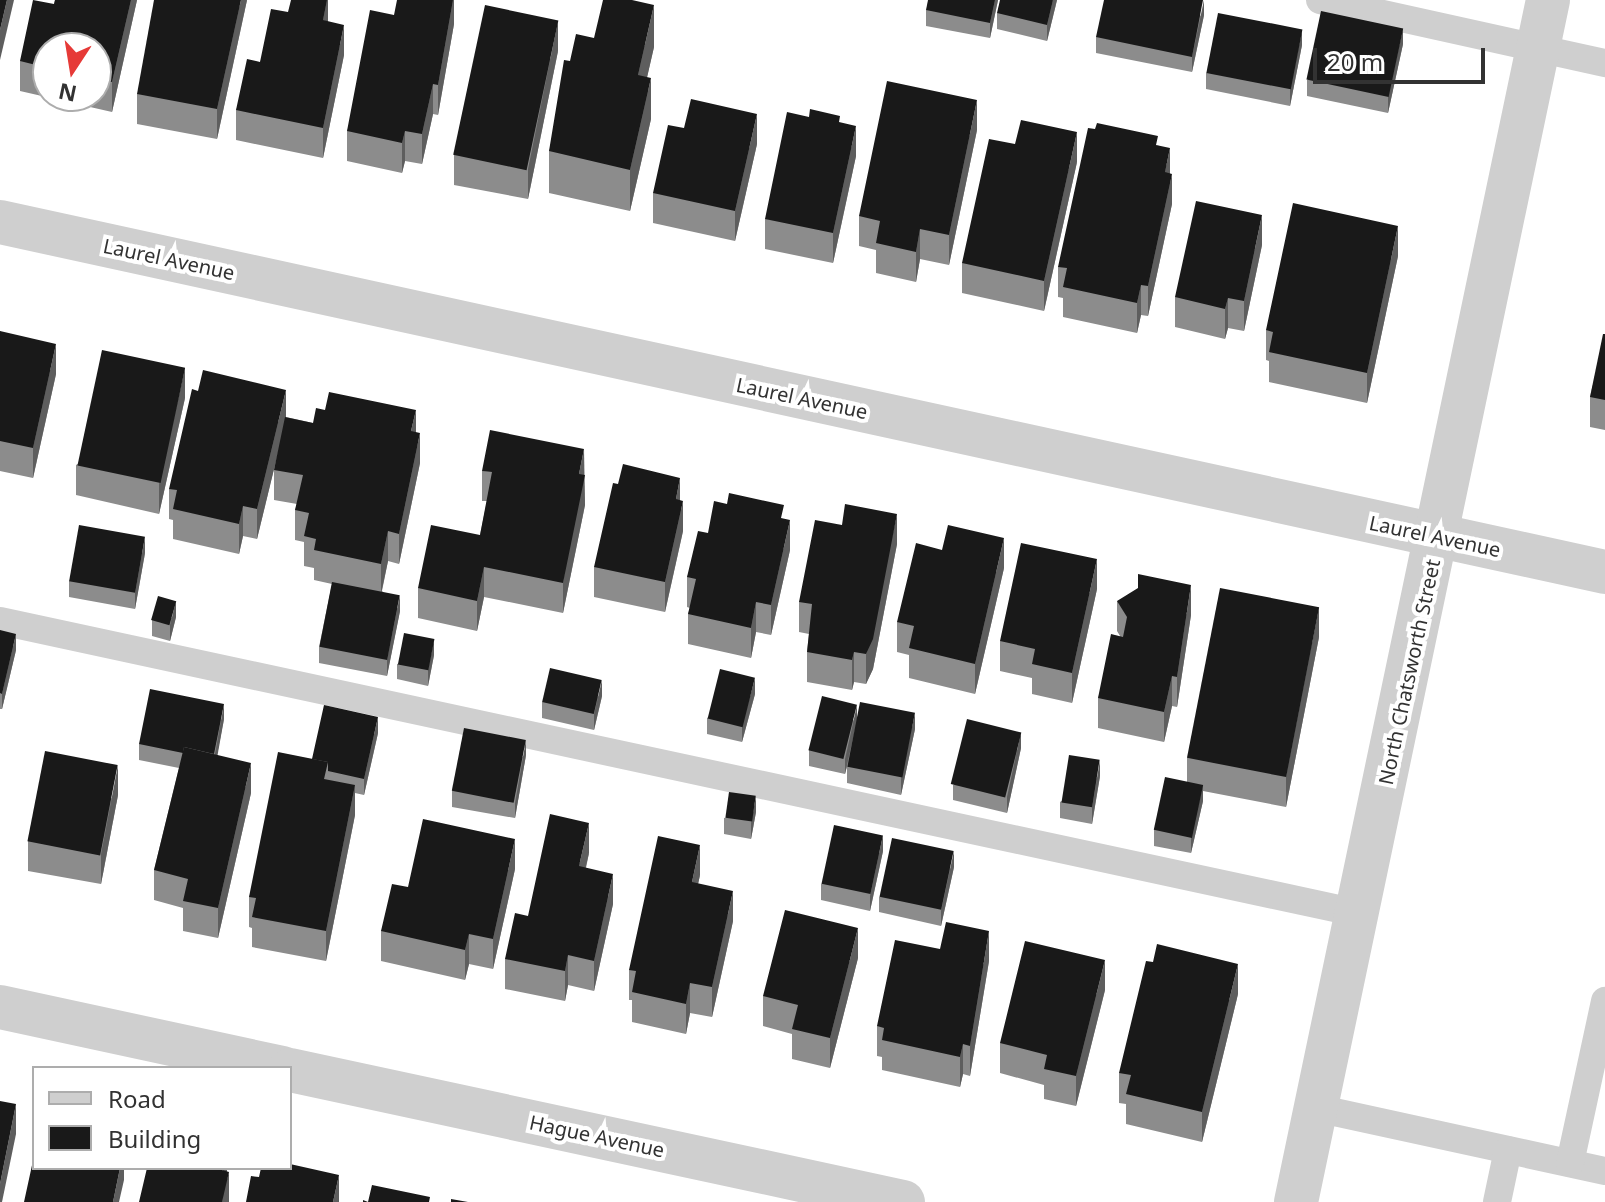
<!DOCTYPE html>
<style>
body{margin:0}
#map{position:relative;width:1605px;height:1202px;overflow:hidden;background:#fff;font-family:"Noto Sans",sans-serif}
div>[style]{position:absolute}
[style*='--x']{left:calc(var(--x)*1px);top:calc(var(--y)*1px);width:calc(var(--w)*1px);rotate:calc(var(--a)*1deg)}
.service>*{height:28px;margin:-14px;padding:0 14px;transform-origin:14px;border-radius:14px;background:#cfcfcf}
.minor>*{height:44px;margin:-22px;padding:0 22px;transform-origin:22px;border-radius:22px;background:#cfcfcf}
.wall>*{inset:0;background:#8c8c8c}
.shaded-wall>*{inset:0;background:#5e5e5e}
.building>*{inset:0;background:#191919;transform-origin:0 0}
span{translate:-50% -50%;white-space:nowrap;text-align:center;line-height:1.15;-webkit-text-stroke:8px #fff;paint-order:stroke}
.street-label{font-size:20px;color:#323232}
.legend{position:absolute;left:32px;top:1066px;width:260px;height:104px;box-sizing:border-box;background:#fff;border:2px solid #adadad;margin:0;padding:10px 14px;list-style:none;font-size:24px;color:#323232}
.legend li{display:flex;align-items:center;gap:16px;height:40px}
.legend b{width:40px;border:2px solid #adadad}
.north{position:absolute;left:32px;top:32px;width:80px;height:80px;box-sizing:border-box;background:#fff;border:2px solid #adadad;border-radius:50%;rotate:192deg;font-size:22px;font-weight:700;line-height:32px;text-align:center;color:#323232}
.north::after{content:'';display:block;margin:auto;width:28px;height:36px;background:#e63a37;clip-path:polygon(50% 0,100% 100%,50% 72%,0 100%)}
.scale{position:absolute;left:1313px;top:48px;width:172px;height:36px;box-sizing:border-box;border:4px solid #323232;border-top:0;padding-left:10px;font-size:24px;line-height:28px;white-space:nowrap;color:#323232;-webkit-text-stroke:6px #fff;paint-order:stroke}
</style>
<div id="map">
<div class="service">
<div style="--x:1320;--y:0;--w:292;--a:12.5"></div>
<div style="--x:0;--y:621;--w:1388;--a:12.14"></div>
<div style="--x:1316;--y:1108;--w:296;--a:12.3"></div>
<div style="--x:1570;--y:1163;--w:166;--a:-77.8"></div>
<div style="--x:1497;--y:1202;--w:53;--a:-78.1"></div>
</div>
<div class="minor">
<div style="--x:0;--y:222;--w:1643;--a:12.3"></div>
<div style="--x:0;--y:1007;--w:289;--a:12.2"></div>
<div style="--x:290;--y:1070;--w:627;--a:12.15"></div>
<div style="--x:1296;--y:1202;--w:1228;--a:-78.16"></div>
</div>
<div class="wall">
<div style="clip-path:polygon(evenodd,55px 0,137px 0,112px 112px,20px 91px,20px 61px,54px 4px,55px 0,48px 48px,96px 48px,96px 96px,48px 96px,48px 48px)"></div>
<div style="clip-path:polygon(247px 0,217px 139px,137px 124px,137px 94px)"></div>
<div style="clip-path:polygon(328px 0,328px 22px,344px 55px,323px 158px,236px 140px,236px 110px,260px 62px,288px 12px)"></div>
<div style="clip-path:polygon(454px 0,454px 24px,438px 115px,433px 114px,422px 164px,405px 161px,402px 173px,347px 161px,347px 131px,394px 15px)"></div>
<div style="clip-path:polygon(998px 0,990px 38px,926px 26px,926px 10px)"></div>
<div style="clip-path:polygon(1057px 0,1047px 41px,997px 29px,997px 13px)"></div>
<div style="clip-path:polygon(1204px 15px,1192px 72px,1096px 53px,1096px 37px)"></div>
<div style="clip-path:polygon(594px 38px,654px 47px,647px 77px,651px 119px,630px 211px,549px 193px,549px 151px)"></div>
<div style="clip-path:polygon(1403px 44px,1388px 113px,1307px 96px,1307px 80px)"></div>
<div style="clip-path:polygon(1302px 45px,1290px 106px,1206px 89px,1206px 73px)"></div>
<div style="clip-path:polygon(558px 51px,528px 199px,454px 185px,454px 155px)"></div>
<div style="clip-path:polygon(840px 123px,856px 156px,833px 263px,765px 249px,765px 219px)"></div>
<div style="clip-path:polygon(977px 130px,949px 265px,920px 259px,916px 282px,876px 273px,876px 250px,859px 246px,859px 216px)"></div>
<div style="clip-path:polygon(757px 144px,735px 241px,653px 223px,653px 193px)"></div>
<div style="clip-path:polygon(1158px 145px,1170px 173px,1172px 204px,1148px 316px,1141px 315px,1137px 333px,1063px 317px,1063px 298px,1058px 297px,1058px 267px)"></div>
<div style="clip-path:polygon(1077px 162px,1044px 311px,962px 293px,962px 263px)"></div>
<div style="clip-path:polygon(1262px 245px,1244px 331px,1228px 328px,1225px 339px,1175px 327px,1175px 297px)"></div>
<div style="clip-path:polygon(1398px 256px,1367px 403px,1269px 382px,1269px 361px,1266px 360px,1266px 330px)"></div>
<div style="clip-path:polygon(0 331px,56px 374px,33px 478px,0 471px)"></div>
<div style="clip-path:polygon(1605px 334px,1605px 430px,1590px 427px,1590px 397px)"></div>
<div style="clip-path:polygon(185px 398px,159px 514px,76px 495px,76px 465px)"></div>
<div style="clip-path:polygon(286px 417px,313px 423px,416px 432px,420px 463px,399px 564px,388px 561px,382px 591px,400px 611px,387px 676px,319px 663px,319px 647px,332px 584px,314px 580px,314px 568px,304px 566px,304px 542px,295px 540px,295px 510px,297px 504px,274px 500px,274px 470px,277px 456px,257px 539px,243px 536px,239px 554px,173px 539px,173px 520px,169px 519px,169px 489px)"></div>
<div style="clip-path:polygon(482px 471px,584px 475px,585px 505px,563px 613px,484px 597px,477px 631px,418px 618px,418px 588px,480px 535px,487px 501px,482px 501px)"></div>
<div style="clip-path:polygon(680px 500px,683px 531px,665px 612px,594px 597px,594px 567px)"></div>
<div style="clip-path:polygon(842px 525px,897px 544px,873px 669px,866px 684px,854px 682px,852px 690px,807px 682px,807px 652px,809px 634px,799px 632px,799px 602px)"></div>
<div style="clip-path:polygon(708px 533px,790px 550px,771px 635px,756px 632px,751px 658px,688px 644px,688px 614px,690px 608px,687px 607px,687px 577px)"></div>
<div style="clip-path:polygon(145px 553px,135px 609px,69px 597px,69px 581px)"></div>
<div style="clip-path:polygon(1004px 568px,975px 694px,909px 678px,909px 655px,897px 652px,897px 622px)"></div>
<div style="clip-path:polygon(1097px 589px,1072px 703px,1032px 694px,1032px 678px,1000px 671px,1000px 641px)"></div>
<div style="clip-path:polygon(1117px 601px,1191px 615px,1177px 707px,1172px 706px,1164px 742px,1098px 728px,1098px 698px,1120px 636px,1117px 631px)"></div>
<div style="clip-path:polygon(176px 617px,170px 641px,152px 636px,152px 620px)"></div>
<div style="clip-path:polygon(0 630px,16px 650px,2px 709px,0 709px)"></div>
<div style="clip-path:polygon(1319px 637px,1286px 807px,1203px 791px,1203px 801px,1191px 853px,1154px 846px,1154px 830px,1187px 782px,1187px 758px)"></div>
<div style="clip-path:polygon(434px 655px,428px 686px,397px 679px,397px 664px)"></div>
<div style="clip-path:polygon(755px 694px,742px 742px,707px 734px,707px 718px)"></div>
<div style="clip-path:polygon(602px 696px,594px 730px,542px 718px,542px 702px)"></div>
<div style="clip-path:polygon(857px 718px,915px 729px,901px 795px,847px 783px,847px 767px,845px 774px,809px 766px,809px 750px)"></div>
<div style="clip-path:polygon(224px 719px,217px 755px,251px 793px,218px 938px,183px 931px,183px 908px,154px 900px,154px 870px,179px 768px,139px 760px,139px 744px)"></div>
<div style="clip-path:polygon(378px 733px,364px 795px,355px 793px,355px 815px,326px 961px,252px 947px,252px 928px,249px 927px,249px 897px,312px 759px)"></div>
<div style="clip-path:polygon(1021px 748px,1007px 813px,953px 800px,953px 785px)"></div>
<div style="clip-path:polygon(526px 755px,515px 818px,452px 807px,452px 791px)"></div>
<div style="clip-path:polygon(1100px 776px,1092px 824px,1060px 818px,1060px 802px)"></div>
<div style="clip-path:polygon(118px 795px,101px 884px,28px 871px,28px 841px)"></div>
<div style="clip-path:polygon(756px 812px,751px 839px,724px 834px,724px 818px)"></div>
<div style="clip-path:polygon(883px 851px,870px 911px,821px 900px,821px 884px)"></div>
<div style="clip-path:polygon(589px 853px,586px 868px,613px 904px,594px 991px,568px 985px,565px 1001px,505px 989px,505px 959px,528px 916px)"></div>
<div style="clip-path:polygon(954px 867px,941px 926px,879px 912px,879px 897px)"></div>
<div style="clip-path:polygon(515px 869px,493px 969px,469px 964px,465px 980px,381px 961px,381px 931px,408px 887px)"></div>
<div style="clip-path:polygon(700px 875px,698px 884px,733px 921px,712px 1017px,690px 1013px,686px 1034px,632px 1022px,632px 1000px,629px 1000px,629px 970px)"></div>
<div style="clip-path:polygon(858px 958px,830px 1068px,792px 1059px,792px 1034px,763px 1026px,763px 996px)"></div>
<div style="clip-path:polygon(989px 961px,970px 1076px,963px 1074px,960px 1087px,882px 1070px,882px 1057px,877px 1056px,877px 1026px)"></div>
<div style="clip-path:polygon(1105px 990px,1076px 1106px,1044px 1099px,1044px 1085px,1000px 1073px,1000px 1043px)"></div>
<div style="clip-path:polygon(1238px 994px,1202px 1142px,1126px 1124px,1126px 1104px,1119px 1103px,1119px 1073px)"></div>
</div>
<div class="shaded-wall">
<div style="clip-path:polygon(7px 0,14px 0,0 60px,0 30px)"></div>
<div style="clip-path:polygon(131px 0,137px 0,112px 112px,112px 82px)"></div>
<div style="clip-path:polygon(241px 0,247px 0,217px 139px,217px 109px)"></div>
<div style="clip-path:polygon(327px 0,328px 0,328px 22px,323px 20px)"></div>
<div style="clip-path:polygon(453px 0,454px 0,454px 24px,438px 115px,438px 85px)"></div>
<div style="clip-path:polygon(995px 0,998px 0,990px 38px,990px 23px)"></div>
<div style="clip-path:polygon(1053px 0,1057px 0,1047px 41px,1047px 25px)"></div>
<div style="clip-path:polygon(1204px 0,1204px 15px,1192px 72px,1192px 57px)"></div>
<div style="clip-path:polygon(654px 5px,654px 47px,638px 117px,638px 75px)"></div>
<div style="clip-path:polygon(558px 21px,558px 51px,528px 199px,528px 169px)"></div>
<div style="clip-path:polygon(344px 25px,344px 55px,323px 158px,323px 128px)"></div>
<div style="clip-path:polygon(1403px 28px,1403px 44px,1388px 113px,1388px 97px)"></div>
<div style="clip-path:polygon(1302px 30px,1302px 45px,1290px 106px,1290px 90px)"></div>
<div style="clip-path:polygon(651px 78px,651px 119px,630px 211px,630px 170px)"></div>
<div style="clip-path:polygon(433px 84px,433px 114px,422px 164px,422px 134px)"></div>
<div style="clip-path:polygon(977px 100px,977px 130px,949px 265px,949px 235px)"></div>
<div style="clip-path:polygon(757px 114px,757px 144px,735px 241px,735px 211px)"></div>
<div style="clip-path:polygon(856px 126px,856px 156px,833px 263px,833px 233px)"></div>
<div style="clip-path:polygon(405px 131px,405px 161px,402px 173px,402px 143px)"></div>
<div style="clip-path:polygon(1077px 132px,1077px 162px,1044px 311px,1044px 281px)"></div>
<div style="clip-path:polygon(1170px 148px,1170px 178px,1165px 172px)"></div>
<div style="clip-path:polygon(1172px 174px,1172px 204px,1148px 316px,1148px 286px)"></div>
<div style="clip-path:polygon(1262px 215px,1262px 245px,1244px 331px,1244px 301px)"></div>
<div style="clip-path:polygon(1398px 226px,1398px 256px,1367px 403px,1367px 373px)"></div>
<div style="clip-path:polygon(920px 229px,920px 259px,916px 282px,916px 252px)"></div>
<div style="clip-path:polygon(1141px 285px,1141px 315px,1137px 333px,1137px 303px)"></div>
<div style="clip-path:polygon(1228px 298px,1228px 328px,1225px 339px,1225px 309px)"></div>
<div style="clip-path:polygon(56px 344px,56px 374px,33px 478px,33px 448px)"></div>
<div style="clip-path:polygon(185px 368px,185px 398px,159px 514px,159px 484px)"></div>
<div style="clip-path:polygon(286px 390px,286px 420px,257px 539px,257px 509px)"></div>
<div style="clip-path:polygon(416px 410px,416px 440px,411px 431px)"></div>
<div style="clip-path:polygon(420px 433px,420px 463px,399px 564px,399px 534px)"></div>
<div style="clip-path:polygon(584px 449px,585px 505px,563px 613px,563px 583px,579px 474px)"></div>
<div style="clip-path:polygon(680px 478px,680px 508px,676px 499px)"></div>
<div style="clip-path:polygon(683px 501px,683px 531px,665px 612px,665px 582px)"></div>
<div style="clip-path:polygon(243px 506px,243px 536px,239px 554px,239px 524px)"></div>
<div style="clip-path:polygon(897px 514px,897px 544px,873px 669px,866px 684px,866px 654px)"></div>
<div style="clip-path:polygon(790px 520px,790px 550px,771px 635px,771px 605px)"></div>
<div style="clip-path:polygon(388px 531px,388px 561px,381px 594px,381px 564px)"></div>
<div style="clip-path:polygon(145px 537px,145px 553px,135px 609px,135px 593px)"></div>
<div style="clip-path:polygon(1004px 538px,1004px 568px,975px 694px,975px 664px)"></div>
<div style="clip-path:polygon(1097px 559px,1097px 589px,1072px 703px,1072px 673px)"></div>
<div style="clip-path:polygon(484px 567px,484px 597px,477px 631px,477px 601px)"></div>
<div style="clip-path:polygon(1191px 585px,1191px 615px,1177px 707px,1177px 677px)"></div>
<div style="clip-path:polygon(400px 595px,400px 611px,387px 676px,387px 660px)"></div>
<div style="clip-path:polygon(176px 601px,176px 617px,170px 641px,170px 625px)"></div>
<div style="clip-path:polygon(756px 602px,756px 632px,751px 658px,751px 628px)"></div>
<div style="clip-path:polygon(1319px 607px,1319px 637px,1286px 807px,1286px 777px)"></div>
<div style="clip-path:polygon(16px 634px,16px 650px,2px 709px,2px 694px)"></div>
<div style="clip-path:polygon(434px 639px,434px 655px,428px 686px,428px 670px)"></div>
<div style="clip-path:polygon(854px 652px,854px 682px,852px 690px,852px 660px)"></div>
<div style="clip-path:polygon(1172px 676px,1172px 706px,1164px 742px,1164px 712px)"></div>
<div style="clip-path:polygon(755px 678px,755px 694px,742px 742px,742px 726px)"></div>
<div style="clip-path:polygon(602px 680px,602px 696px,594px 730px,594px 714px)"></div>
<div style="clip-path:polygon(224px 704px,224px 719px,214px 775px,214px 759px)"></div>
<div style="clip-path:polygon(857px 705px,857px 721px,845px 774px,845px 759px)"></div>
<div style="clip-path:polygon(915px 713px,915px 729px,901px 795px,901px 779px)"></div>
<div style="clip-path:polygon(378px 717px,378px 733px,364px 795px,364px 779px)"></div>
<div style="clip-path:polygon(1021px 732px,1021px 748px,1007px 813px,1007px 797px)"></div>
<div style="clip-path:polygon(526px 740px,526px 755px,515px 818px,515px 803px)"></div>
<div style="clip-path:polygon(1100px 760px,1100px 776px,1092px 824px,1092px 808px)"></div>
<div style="clip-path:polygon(251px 763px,251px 793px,218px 938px,218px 908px)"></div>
<div style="clip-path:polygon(118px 765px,118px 795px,101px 884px,101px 854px)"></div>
<div style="clip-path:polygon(355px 785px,355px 815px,326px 961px,326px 931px)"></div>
<div style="clip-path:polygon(1203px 785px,1203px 801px,1191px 853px,1191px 837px)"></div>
<div style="clip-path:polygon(756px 796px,756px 812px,751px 839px,751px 823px)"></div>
<div style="clip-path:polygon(589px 823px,589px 853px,579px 896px,579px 866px)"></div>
<div style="clip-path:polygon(883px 835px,883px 851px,870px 911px,870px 896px)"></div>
<div style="clip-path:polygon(515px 839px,515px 869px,493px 969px,493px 939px)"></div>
<div style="clip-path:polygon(700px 845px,700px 875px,692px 912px,692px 882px)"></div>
<div style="clip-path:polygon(954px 851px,954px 867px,941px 926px,941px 911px)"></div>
<div style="clip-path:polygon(613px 874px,613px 904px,594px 991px,594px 961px)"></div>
<div style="clip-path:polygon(733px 891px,733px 921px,712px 1017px,712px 987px)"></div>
<div style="clip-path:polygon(858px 928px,858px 958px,830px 1068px,830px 1038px)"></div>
<div style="clip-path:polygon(989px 931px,989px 961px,970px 1076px,970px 1046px)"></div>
<div style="clip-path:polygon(469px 934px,469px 964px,465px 980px,465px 950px)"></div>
<div style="clip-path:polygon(568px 955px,568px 985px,565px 1001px,565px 971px)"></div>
<div style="clip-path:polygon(1105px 960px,1105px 990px,1076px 1106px,1076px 1076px)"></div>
<div style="clip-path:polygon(1238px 964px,1238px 994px,1202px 1142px,1202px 1112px)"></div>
<div style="clip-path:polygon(690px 983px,690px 1013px,686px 1034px,686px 1004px)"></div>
<div style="clip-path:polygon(963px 1044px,963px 1074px,960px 1087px,960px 1057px)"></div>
<div style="clip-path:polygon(16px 1104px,16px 1134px,2px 1202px,0 1202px,0 1184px)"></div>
<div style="clip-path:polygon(120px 1168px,124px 1168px,124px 1180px,119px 1202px,113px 1202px)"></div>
<div style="clip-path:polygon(223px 1168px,227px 1168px,227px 1179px,229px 1172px,229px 1202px,222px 1202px)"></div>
<div style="clip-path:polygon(339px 1175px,339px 1202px,333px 1202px)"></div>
</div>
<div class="building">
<div style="clip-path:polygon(0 0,7px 0,0 30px)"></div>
<div style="clip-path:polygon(33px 0,54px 4px,55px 0,131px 0,112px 82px,96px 78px,96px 48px,48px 48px,48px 68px,20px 61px)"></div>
<div style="clip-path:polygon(154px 0,241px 0,217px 109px,137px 94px)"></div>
<div style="clip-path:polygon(291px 0,327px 0,323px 20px,344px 25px,323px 128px,236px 110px,247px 59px,260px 62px,271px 9px,288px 12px)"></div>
<div style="clip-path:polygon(397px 0,453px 0,438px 85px,433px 84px,422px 134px,405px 131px,402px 143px,347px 131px,370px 10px,394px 15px)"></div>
<div style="clip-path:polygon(603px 0,632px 0,654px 5px,638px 75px,651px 78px,630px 170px,549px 151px,564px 60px,570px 61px,576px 34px,594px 38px)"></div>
<div style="clip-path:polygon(928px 0,995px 0,990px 23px,926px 10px)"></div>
<div style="clip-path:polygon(1000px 0,1053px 0,1047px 25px,997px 13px)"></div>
<div style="clip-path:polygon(1104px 0,1203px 0,1192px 57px,1096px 37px)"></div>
<div style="left:485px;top:5px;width:75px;height:153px;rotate:12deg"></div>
<div style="left:1321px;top:11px;width:84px;height:70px;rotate:12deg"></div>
<div style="left:1218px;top:13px;width:86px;height:61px;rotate:11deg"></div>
<div style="clip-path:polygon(887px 81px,977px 100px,949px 235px,920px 229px,916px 252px,876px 243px,880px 221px,859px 216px)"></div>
<div style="clip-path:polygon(691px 99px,757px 114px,735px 211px,653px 193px,668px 125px,684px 128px)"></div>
<div style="clip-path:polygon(810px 109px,840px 116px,839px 122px,856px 126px,833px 233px,765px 219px,787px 112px,809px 117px)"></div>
<div style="clip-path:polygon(1021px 120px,1077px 132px,1044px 281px,962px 263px,989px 139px,1015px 144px)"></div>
<div style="clip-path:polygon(1097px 123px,1158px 136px,1156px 145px,1170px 148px,1165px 172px,1172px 174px,1148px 286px,1141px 285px,1137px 303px,1063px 287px,1067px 268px,1058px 267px,1088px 128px,1095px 129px)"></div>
<div style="clip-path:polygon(1196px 201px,1262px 215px,1244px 301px,1228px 298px,1225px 309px,1175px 297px)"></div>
<div style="clip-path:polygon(1293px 203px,1398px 226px,1367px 373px,1269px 352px,1273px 332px,1266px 330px)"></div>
<div style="clip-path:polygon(0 331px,56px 344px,33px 448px,0 441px)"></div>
<div style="clip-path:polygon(1603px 334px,1605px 334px,1605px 400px,1590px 397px)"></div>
<div style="left:102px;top:350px;width:85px;height:118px;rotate:12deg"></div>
<div style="clip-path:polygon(203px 370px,286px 390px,257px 509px,243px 506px,239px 524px,173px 509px,177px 490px,169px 489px,192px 389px,198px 391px)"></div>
<div style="clip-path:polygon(329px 392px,416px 410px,411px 431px,420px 433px,399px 534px,388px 531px,381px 564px,314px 550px,316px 539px,304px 536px,309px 513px,295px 510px,303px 475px,274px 470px,285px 417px,313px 423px,316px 408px,325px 410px)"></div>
<div style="clip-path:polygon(490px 430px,584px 449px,579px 474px,585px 475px,563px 583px,484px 567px,477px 601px,418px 588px,431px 525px,480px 535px,492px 472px,482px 471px)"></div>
<div style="clip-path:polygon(623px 464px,680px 478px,676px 499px,683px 501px,665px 582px,594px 567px,613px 483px,618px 484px)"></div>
<div style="clip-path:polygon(729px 493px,784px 505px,781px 518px,790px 520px,771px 605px,756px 602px,751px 628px,688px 614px,696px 579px,687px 577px,698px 531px,708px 533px,714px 501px,727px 504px)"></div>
<div style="clip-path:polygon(845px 504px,897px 514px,873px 639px,866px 654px,854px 652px,852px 660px,807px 652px,812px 604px,799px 602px,815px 520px,842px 525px)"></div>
<div style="left:79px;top:525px;width:67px;height:57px;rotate:10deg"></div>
<div style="clip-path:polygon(948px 525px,1004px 538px,975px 664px,909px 648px,914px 626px,897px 622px,916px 543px,942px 550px)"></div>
<div style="clip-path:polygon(1021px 543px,1097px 559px,1072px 673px,1032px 664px,1035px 649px,1000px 641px)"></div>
<div style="clip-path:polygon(1138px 574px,1191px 585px,1177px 677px,1172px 676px,1164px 712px,1098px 698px,1111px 634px,1123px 637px,1127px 617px,1117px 601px,1138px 588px)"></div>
<div style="left:332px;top:582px;width:69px;height:66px;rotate:11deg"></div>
<div style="left:1220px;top:588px;width:101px;height:173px;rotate:11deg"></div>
<div style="left:158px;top:596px;width:19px;height:25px;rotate:16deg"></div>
<div style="clip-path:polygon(0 630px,16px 634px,2px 694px,0 693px)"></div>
<div style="left:404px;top:633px;width:31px;height:32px;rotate:11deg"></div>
<div style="left:550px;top:668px;width:53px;height:35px;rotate:13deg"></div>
<div style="left:720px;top:669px;width:36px;height:51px;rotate:14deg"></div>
<div style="clip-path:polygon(150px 689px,224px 704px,214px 754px,184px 747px,183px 753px,139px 744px)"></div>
<div style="left:822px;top:696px;width:36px;height:56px;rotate:14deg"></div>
<div style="left:860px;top:702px;width:56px;height:66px;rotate:11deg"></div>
<div style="clip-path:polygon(324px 705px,378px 717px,364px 779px,328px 771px,328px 762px,312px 759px)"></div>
<div style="left:967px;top:719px;width:56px;height:67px;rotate:14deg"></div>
<div style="left:464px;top:728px;width:63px;height:64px;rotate:11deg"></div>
<div style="clip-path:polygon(184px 747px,251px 763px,218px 908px,183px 901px,188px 879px,154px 870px)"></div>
<div style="left:45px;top:751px;width:74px;height:92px;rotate:11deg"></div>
<div style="clip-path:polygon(278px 752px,328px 762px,324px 779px,355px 785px,326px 931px,252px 917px,256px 898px,249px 897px)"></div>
<div style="left:1069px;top:755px;width:31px;height:48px;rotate:9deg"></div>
<div style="left:1165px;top:777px;width:39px;height:54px;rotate:12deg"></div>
<div style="left:729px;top:792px;width:27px;height:26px;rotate:8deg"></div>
<div style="clip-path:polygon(550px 814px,589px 823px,579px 866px,613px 874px,594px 961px,568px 955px,565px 971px,505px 959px,515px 913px,528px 916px)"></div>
<div style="clip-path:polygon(423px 819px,515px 839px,493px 939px,469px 934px,465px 950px,381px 931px,392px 884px,408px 887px)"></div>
<div style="left:834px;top:825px;width:50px;height:60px;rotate:12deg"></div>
<div style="clip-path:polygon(658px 836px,700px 845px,692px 882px,733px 891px,712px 987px,690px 983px,686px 1004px,632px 992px,636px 971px,629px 970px)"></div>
<div style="left:892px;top:838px;width:63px;height:60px;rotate:12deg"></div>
<div style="clip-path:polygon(785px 910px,858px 928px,830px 1038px,792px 1029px,798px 1005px,763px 996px)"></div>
<div style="clip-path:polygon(946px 922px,989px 931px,970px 1046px,963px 1044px,960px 1057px,882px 1040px,884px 1028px,877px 1026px,895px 940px,940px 949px)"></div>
<div style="clip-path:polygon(1025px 941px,1105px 960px,1076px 1076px,1044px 1069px,1047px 1055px,1000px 1043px)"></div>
<div style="clip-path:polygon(1157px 944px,1238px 964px,1202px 1112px,1126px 1094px,1131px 1075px,1119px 1073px,1146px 961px,1153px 962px)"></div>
<div style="clip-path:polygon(0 1101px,16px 1104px,0 1184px)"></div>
<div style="clip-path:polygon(34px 1156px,34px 1168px,120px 1168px,113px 1202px,24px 1202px)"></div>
<div style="clip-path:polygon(290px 1164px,339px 1175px,333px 1202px,246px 1202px,251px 1176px,259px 1177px,261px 1168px,290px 1168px)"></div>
<div style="clip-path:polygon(147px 1168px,223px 1168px,222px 1170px,229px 1172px,222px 1202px,139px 1202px)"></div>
<div style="clip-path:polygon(372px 1185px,430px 1197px,429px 1202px,363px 1202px,363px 1200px,368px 1202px)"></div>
<div style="clip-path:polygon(451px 1199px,468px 1202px,451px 1202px)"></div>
</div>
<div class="street-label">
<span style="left:169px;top:259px;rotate:12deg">Laurel Avenue</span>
<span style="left:802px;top:398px;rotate:12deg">Laurel Avenue</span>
<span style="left:1435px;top:536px;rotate:12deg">Laurel Avenue</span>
<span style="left:1409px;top:672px;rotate:-78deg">North Chatsworth Street</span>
<span style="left:597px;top:1136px;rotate:12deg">Hague Avenue</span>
</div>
<ul class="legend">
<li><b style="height:10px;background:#cfcfcf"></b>Road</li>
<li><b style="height:22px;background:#191919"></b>Building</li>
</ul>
<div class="north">N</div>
<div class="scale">20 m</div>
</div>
